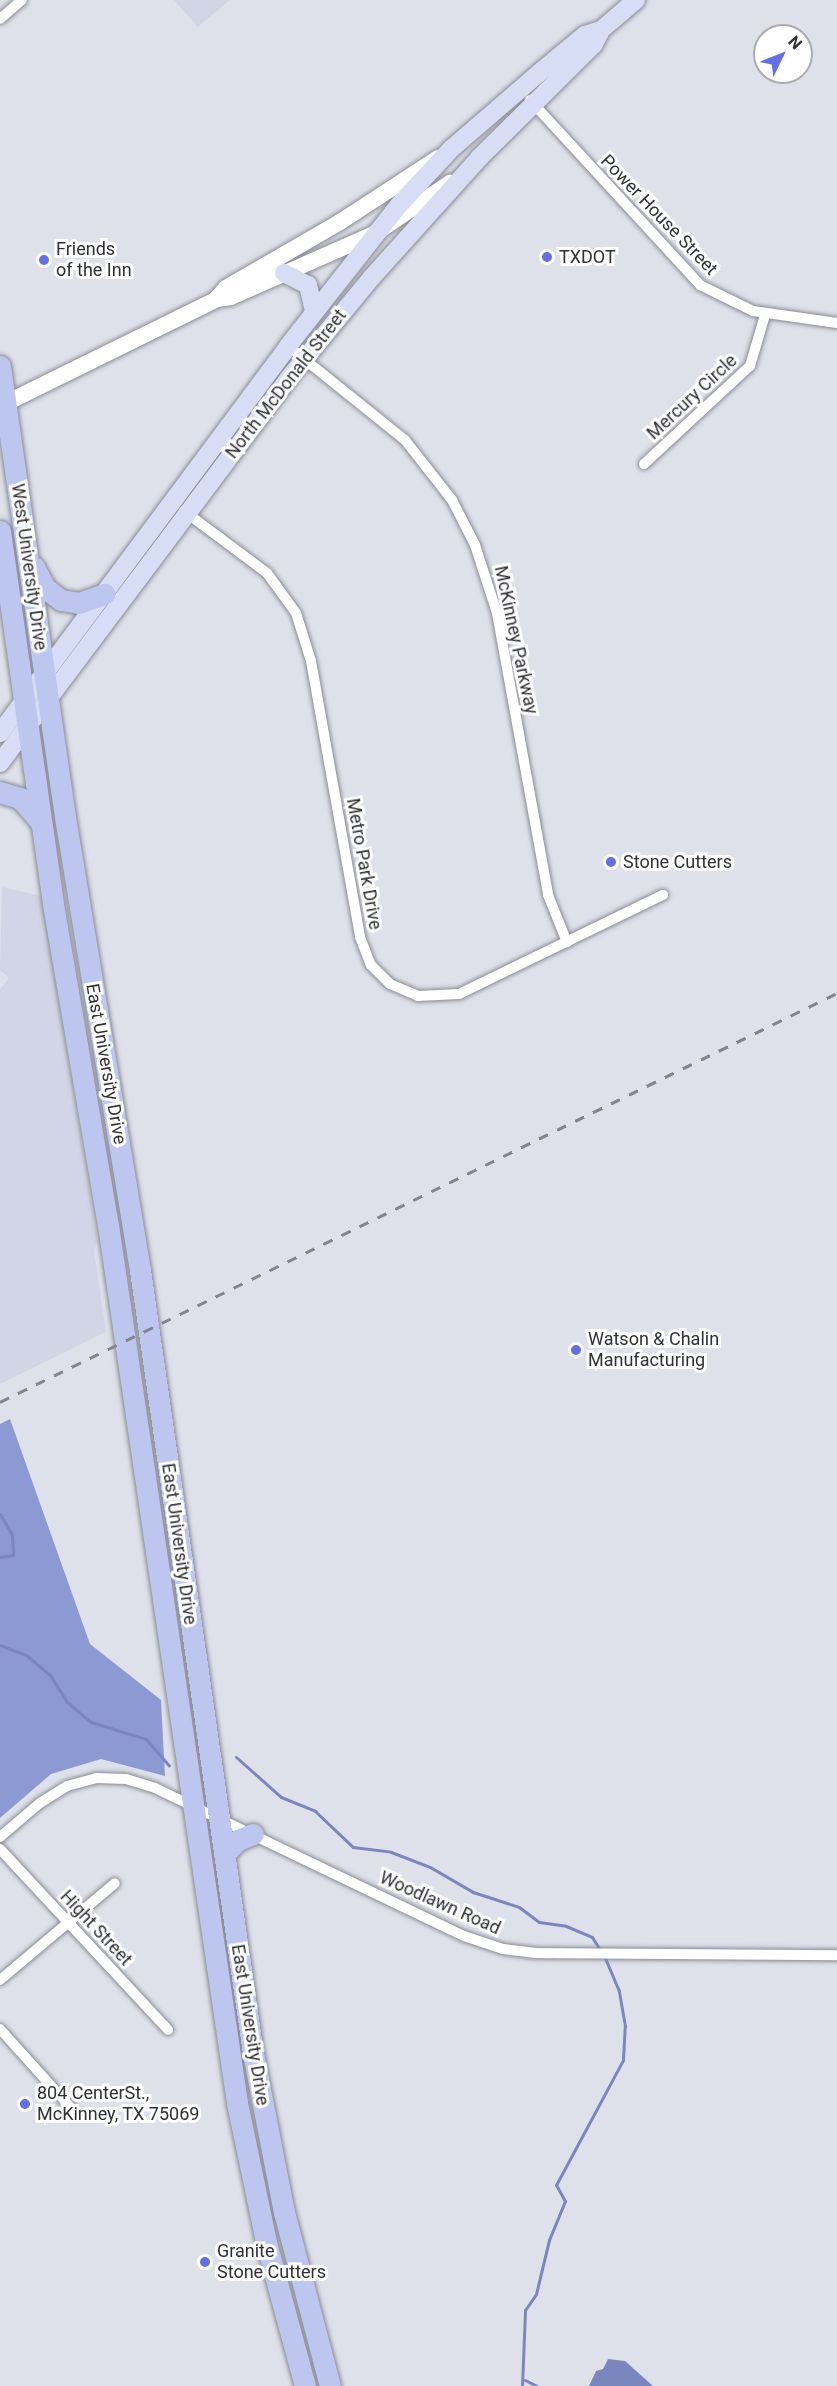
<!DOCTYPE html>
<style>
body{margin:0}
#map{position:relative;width:837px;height:2386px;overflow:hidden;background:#dfe1ea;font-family:Roboto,sans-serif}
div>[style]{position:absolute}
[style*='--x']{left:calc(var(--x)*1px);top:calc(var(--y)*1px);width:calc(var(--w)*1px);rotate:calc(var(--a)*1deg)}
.built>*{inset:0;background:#d1d5e5}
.forest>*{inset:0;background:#8d99d3}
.water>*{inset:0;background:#7b86bf}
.stream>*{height:3px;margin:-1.5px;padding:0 1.5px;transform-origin:1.5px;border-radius:1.5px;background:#7b86bf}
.roads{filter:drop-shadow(0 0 2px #8a8c94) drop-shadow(0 0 2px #8a8c94)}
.street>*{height:10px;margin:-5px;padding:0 5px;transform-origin:5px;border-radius:5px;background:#fff}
.secondary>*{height:16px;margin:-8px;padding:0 8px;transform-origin:8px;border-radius:8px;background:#fff}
.primary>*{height:18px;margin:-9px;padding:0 9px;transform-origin:9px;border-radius:9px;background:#d7ddf5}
.highway>*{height:21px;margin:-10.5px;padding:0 10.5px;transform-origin:10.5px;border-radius:10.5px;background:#bcc6ef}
.rail>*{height:3px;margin-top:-1.5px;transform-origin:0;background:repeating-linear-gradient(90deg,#84858c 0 10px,transparent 0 20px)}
.dots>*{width:16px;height:16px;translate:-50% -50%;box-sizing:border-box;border:3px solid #fff;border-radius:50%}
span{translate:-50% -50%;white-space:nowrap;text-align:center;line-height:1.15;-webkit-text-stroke:6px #fff;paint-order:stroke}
.street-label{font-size:18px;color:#2f3034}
.poi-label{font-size:18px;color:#2f3034}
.left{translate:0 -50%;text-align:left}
.north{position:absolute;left:753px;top:24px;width:60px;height:60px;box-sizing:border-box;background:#fff;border:2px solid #acacae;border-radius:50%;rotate:47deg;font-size:16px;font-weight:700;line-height:24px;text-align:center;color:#2f3034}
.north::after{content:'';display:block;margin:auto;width:21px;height:27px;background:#626fe7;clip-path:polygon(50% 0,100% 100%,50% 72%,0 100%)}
</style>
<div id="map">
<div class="built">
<div style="clip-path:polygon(174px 0,230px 0,198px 27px)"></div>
<div style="clip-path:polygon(2px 887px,41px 896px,98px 1241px,94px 1250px,106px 1332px,0 1384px,0 989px,9px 978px,0 970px)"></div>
</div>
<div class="forest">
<div style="clip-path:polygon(10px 1419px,90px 1644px,161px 1700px,165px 1776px,101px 1759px,51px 1774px,0 1818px,0 1424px)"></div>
</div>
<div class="water">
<div style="clip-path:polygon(608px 2359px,625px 2361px,653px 2386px,589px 2386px,596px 2371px,603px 2369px)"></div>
</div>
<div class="stream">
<div style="--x:0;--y:1514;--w:24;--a:60"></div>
<div style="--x:12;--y:1535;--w:20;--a:87"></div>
<div style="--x:13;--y:1555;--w:13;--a:171"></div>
<div style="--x:0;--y:1645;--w:28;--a:21"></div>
<div style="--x:26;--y:1655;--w:31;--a:40"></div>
<div style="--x:50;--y:1675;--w:32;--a:58"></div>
<div style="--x:67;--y:1702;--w:31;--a:40"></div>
<div style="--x:91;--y:1722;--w:58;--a:17.2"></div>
<div style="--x:146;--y:1739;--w:35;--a:49"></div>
<div style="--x:236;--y:1757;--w:60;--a:41.6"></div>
<div style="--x:281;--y:1797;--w:37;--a:22"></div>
<div style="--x:315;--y:1811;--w:52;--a:43.5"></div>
<div style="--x:353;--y:1847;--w:38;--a:7"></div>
<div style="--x:391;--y:1852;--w:42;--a:21"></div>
<div style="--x:430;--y:1867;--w:50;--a:30.2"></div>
<div style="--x:473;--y:1892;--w:48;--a:18.1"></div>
<div style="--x:519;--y:1907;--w:25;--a:37"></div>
<div style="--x:539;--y:1922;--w:27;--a:8"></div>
<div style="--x:566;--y:1926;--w:28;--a:23"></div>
<div style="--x:592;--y:1937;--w:15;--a:58"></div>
<div style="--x:525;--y:2380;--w:13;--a:27"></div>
<div style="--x:522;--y:2386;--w:76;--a:-87.7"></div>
<div style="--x:525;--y:2310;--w:19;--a:-55"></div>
<div style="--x:536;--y:2294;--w:56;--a:-76.5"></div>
<div style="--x:549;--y:2240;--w:42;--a:-67.7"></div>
<div style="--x:565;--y:2201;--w:18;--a:-119"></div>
<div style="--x:556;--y:2185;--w:142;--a:-61.8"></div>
<div style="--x:623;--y:2060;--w:34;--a:-87"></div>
<div style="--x:625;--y:2026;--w:36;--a:-100"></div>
<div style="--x:619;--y:1991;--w:39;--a:-113"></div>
</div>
<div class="roads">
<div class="street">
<div style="--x:0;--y:19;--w:29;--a:-41"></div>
<div style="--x:530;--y:100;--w:251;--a:47.4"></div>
<div style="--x:700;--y:285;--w:59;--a:26.1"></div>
<div style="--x:753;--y:311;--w:85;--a:8.1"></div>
<div style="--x:288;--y:346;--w:150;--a:38.8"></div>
<div style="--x:405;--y:440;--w:76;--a:51.9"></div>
<div style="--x:452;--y:500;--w:51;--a:62.9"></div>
<div style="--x:475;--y:545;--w:71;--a:72.1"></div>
<div style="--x:497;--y:613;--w:287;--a:79.7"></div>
<div style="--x:548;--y:895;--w:51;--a:68"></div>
<div style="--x:644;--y:464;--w:144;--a:-42.8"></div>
<div style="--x:750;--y:366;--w:53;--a:-73.6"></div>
<div style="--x:184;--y:511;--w:104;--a:36.8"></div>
<div style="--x:267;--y:573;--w:49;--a:54.1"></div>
<div style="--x:296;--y:613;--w:50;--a:72.6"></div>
<div style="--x:311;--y:661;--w:280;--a:79.9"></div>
<div style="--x:360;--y:937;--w:30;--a:69"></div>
<div style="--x:371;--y:965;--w:27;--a:45"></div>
<div style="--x:390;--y:984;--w:30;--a:23"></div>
<div style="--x:418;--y:996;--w:41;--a:-2.8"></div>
<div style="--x:459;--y:994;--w:227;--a:-25.9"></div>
<div style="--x:0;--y:1837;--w:52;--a:-40.4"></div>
<div style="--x:40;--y:1803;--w:32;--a:-32"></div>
<div style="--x:67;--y:1786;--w:30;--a:-15"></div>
<div style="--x:96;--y:1778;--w:30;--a:2"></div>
<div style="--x:126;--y:1779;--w:30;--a:17"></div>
<div style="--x:155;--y:1788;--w:343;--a:25.6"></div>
<div style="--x:464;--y:1936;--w:41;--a:18.4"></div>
<div style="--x:503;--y:1949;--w:31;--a:7"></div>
<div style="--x:534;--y:1953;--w:303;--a:0.4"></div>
<div style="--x:0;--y:1849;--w:247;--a:47.1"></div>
<div style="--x:0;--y:1980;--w:150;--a:-40.1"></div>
<div style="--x:0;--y:2029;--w:108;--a:48"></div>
</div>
<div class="secondary">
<div style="--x:217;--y:298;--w:13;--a:-48"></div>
<div style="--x:226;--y:288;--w:132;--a:-30.1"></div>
<div style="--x:340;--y:222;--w:117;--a:-33.1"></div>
<div style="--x:0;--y:406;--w:242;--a:-26.2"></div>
<div style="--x:217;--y:299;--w:14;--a:-8"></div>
<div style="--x:231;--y:297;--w:156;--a:-23.8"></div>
<div style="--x:374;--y:234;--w:92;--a:-33.9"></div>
</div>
<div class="primary">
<div style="--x:284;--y:273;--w:27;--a:27"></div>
<div style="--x:308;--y:285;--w:27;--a:77"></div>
<div style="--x:0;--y:733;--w:482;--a:-53.3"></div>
<div style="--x:288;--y:346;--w:179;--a:-51.8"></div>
<div style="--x:399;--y:205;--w:76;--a:-47.1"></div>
<div style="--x:451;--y:149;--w:116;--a:-40.8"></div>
<div style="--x:539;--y:73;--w:60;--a:-39.6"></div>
<div style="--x:585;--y:35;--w:13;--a:-18"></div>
<div style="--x:0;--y:763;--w:480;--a:-53.1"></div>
<div style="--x:288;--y:379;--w:132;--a:-50.5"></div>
<div style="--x:372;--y:277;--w:160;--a:-48"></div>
<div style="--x:479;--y:158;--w:162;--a:-44.7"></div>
<div style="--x:594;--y:44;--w:16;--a:-63"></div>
<div style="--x:601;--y:30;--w:46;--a:-40.6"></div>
</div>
<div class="highway">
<div style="--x:0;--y:366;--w:462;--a:81.8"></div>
<div style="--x:66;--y:823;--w:453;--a:80.6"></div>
<div style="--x:140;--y:1270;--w:791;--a:81.79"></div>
<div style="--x:253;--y:2053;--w:162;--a:79"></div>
<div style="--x:284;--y:2212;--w:180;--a:75.2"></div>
<div style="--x:0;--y:531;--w:377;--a:81.9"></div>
<div style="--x:53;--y:904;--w:326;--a:80.3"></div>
<div style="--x:108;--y:1225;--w:887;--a:81.64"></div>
<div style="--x:237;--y:2103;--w:146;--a:78.2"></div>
<div style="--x:267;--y:2246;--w:145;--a:74.8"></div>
<div style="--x:34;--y:567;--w:24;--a:62"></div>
<div style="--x:45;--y:588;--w:20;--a:37"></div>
<div style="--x:61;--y:600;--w:18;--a:9"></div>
<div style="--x:79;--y:603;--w:27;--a:-20"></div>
<div style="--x:0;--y:792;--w:21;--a:17"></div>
<div style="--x:20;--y:798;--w:32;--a:49"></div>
<div style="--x:224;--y:1854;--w:20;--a:-45"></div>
<div style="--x:238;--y:1840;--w:16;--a:-22"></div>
</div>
</div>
<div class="rail">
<div style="--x:0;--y:1402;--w:932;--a:-26.04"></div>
</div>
<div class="dots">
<div style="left:547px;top:257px;background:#626fe7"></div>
<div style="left:44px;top:260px;background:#626fe7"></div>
<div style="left:611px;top:862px;background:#626fe7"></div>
<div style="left:576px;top:1350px;background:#626fe7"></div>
<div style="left:25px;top:2104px;background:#626fe7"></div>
<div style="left:205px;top:2262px;background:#626fe7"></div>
</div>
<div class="street-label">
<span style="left:659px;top:215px;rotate:46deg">Power House Street</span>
<span style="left:286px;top:384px;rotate:-52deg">North McDonald Street</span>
<span style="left:692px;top:397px;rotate:-43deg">Mercury Circle</span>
<span style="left:29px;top:567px;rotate:82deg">West University Drive</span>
<span style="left:516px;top:640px;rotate:78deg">McKinney Parkway</span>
<span style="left:364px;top:864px;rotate:80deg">Metro Park Drive</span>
<span style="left:106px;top:1064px;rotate:80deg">East University Drive</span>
<span style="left:179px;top:1544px;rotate:82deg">East University Drive</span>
<span style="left:440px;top:1903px;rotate:24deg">Woodlawn Road</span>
<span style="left:96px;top:1928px;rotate:47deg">Hight Street</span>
<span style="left:250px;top:2025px;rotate:81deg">East University Drive</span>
</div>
<div class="poi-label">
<span class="left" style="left:56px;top:260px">Friends<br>of the Inn</span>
<span class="left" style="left:559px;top:257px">TXDOT</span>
<span class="left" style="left:623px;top:862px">Stone Cutters</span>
<span class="left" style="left:588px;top:1350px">Watson &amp; Chalin<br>Manufacturing</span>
<span class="left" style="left:37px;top:2104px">804 CenterSt.,<br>McKinney, TX 75069</span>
<span class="left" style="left:217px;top:2262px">Granite<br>Stone Cutters</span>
</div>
<div class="north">N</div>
</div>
